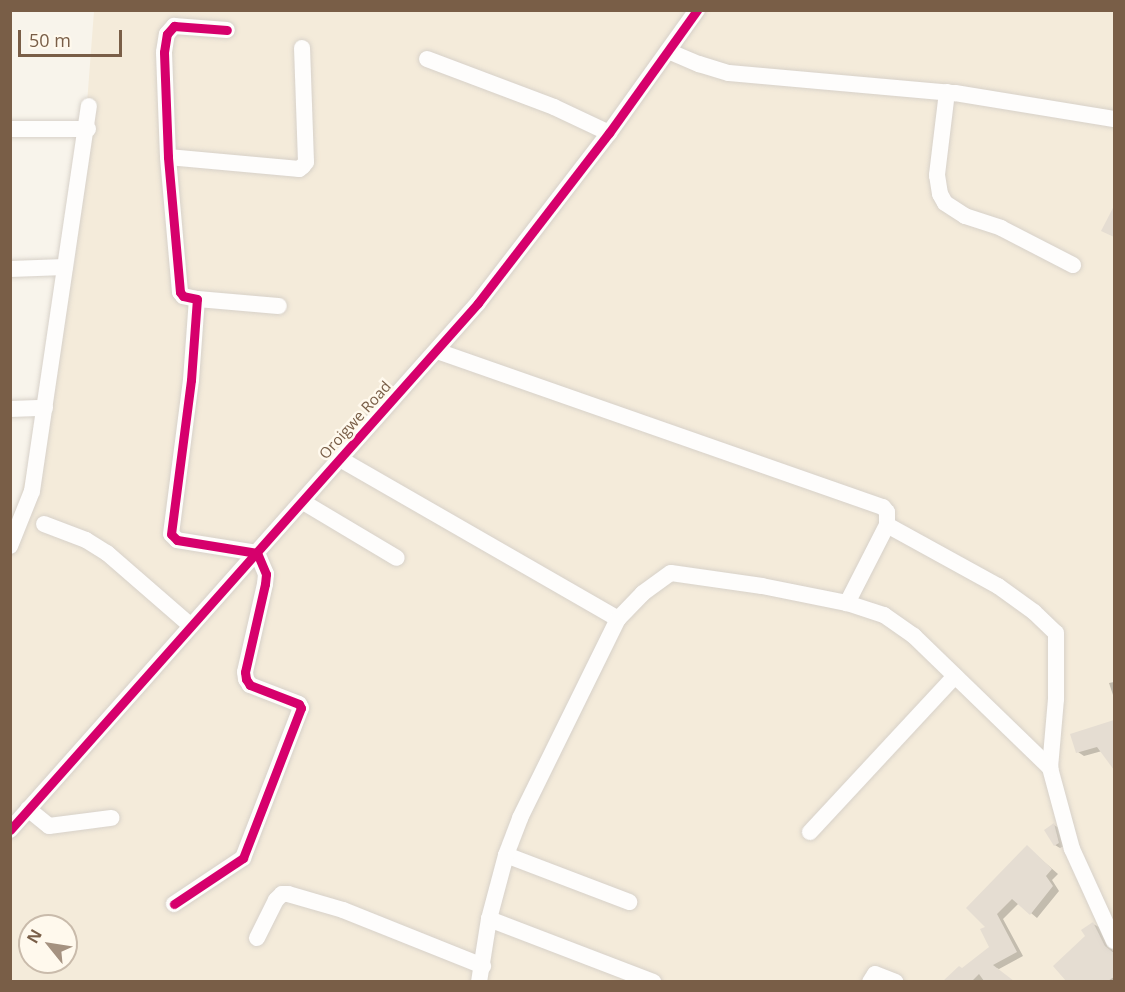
<!DOCTYPE html>
<style>
body{margin:0}
#map{position:relative;width:1125px;height:992px;overflow:hidden;background:#f8f4eb;font-family:"Open Sans",sans-serif}
div>[style]{position:absolute}
[style*='--x']{left:calc(var(--x)*1px);top:calc(var(--y)*1px);width:calc(var(--w)*1px);rotate:calc(var(--a)*1deg)}
.residential>*{inset:0;background:#f4ebda}
.shadow>*{inset:0;background:#0003}
.building>*{inset:0;background:#e5ddd2}
.roads{filter:drop-shadow(0 0 2px #d7d1c9) drop-shadow(0 0 2px #d7d1c9)}
.minor>*{height:16px;margin:-8px;padding:0 8px;transform-origin:8px;border-radius:8px;background:#fefdfc}
.cycleway>*{height:9px;margin:-4.5px;padding:0 4.5px;transform-origin:4.5px;border-radius:4.5px;background:#d6006c}
span{translate:-50% -50%;white-space:nowrap;text-align:center;line-height:1.15;-webkit-text-stroke:5px #fff9ed;paint-order:stroke}
.street-label{font-size:15px;color:#795e47}
.frame{position:absolute;inset:0;border:12px solid #795e47;pointer-events:none}
.north{position:absolute;left:18px;top:914px;width:60px;height:60px;box-sizing:border-box;background:#fff9ed;border:2px solid #c9bbab;border-radius:50%;rotate:300deg;font-size:16px;font-weight:700;line-height:24px;text-align:center;color:#795e47}
.north::after{content:'';display:block;margin:auto;width:21px;height:27px;background:#a59280;clip-path:polygon(50% 0,100% 100%,50% 72%,0 100%)}
.scale{position:absolute;left:18px;top:30px;width:104px;height:27px;box-sizing:border-box;border:3px solid #795e47;border-top:0;padding-left:8px;font-size:18px;line-height:21px;white-space:nowrap;color:#795e47;-webkit-text-stroke:4px #fff9ed;paint-order:stroke}
</style>
<div id="map">
<div class="residential">
<div style="clip-path:polygon(evenodd,94px 11px,1114px 11px,1114px 981px,11px 982px,11px 538px,75px 262px,94px 11px,30px 926px,66px 926px,66px 962px,30px 962px,30px 926px)"></div>
</div>
<div class="shadow">
<div style="clip-path:polygon(1114px 682px,1114px 695px,1113px 695px,1109px 683px)"></div>
<div style="clip-path:polygon(1114px 722px,1114px 763px,1102px 751px,1084px 756px,1078px 752px,1072px 735px)"></div>
<div style="clip-path:polygon(1054px 825px,1059px 828px,1064px 846px,1060px 848px,1055px 845px)"></div>
<div style="clip-path:polygon(1027px 847px,1058px 874px,1052px 880px,1059px 891px,1037px 918px,1019px 903px,1003px 919px,1023px 956px,999px 969px,996px 968px,983px 982px,945px 982px,959px 968px,963px 970px,991px 947px,987px 927px)"></div>
<div style="clip-path:polygon(1093px 924px,1101px 928px,1114px 953px,1114px 982px,1068px 982px,1055px 966px,1087px 936px)"></div>
</div>
<div class="building">
<div style="clip-path:polygon(1114px 206px,1114px 237px,1101px 231px)"></div>
<div style="clip-path:polygon(1114px 720px,1114px 770px,1097px 747px,1076px 753px,1070px 734px)"></div>
<div style="clip-path:polygon(1054px 823px,1059px 843px,1054px 846px,1044px 830px)"></div>
<div style="clip-path:polygon(1027px 845px,1052px 869px,1046px 876px,1053px 886px,1030px 915px,1012px 899px,997px 914px,1017px 952px,993px 965px,1014px 981px,984px 981px,979px 974px,972px 981px,943px 981px,959px 966px,962px 968px,989px 947px,980px 929px,985px 927px,966px 908px)"></div>
<div style="clip-path:polygon(1093px 922px,1105px 946px,1114px 953px,1114px 977px,1108px 981px,1066px 981px,1053px 966px,1085px 936px,1081px 930px)"></div>
</div>
<div class="roads">
<div class="minor">
<div style="--x:668;--y:51;--w:34;--a:23"></div>
<div style="--x:699;--y:64;--w:31;--a:17"></div>
<div style="--x:729;--y:73;--w:227;--a:5.1"></div>
<div style="--x:955;--y:93;--w:161;--a:9.3"></div>
<div style="--x:427;--y:59;--w:136;--a:20.7"></div>
<div style="--x:554;--y:107;--w:61;--a:25.3"></div>
<div style="--x:947;--y:92;--w:84;--a:96.9"></div>
<div style="--x:937;--y:175;--w:19;--a:81"></div>
<div style="--x:940;--y:194;--w:10;--a:61"></div>
<div style="--x:945;--y:203;--w:24;--a:33"></div>
<div style="--x:965;--y:216;--w:38;--a:18"></div>
<div style="--x:1001;--y:228;--w:81;--a:27.2"></div>
<div style="--x:10;--y:129;--w:78;--a:0"></div>
<div style="--x:168;--y:157;--w:132;--a:5.2"></div>
<div style="--x:299;--y:169;--w:5;--a:-37"></div>
<div style="--x:303;--y:166;--w:5;--a:-53"></div>
<div style="--x:306;--y:162;--w:114;--a:-92"></div>
<div style="--x:10;--y:269;--w:55;--a:-2.1"></div>
<div style="--x:197;--y:299;--w:82;--a:4.9"></div>
<div style="--x:437;--y:351;--w:472;--a:19.3"></div>
<div style="--x:883;--y:507;--w:6;--a:51"></div>
<div style="--x:887;--y:512;--w:13;--a:90"></div>
<div style="--x:887;--y:525;--w:88;--a:117.1"></div>
<div style="--x:10;--y:409;--w:35;--a:-2"></div>
<div style="--x:340;--y:459;--w:321;--a:29.9"></div>
<div style="--x:303;--y:502;--w:109;--a:30.8"></div>
<div style="--x:44;--y:524;--w:45;--a:20.9"></div>
<div style="--x:86;--y:540;--w:25;--a:32"></div>
<div style="--x:107;--y:553;--w:111;--a:41"></div>
<div style="--x:887;--y:525;--w:127;--a:28.8"></div>
<div style="--x:998;--y:586;--w:44;--a:35.8"></div>
<div style="--x:1034;--y:612;--w:30;--a:44"></div>
<div style="--x:1056;--y:633;--w:66;--a:90"></div>
<div style="--x:1056;--y:699;--w:69;--a:95"></div>
<div style="--x:1050;--y:768;--w:84;--a:74.8"></div>
<div style="--x:1072;--y:849;--w:101;--a:65.5"></div>
<div style="--x:10;--y:546;--w:59;--a:-68.2"></div>
<div style="--x:32;--y:491;--w:389;--a:-81.6"></div>
<div style="--x:28;--y:809;--w:27;--a:39"></div>
<div style="--x:49;--y:826;--w:63;--a:-7.4"></div>
<div style="--x:10;--y:830;--w:705;--a:-48.39"></div>
<div style="--x:478;--y:303;--w:215;--a:-52.4"></div>
<div style="--x:609;--y:133;--w:151;--a:-54.4"></div>
<div style="--x:810;--y:832;--w:213;--a:-47.1"></div>
<div style="--x:506;--y:855;--w:132;--a:20.9"></div>
<div style="--x:174;--y:904;--w:83;--a:-33.7"></div>
<div style="--x:243;--y:858;--w:161;--a:-68.9"></div>
<div style="--x:301;--y:708;--w:4;--a:-117"></div>
<div style="--x:299;--y:704;--w:53;--a:-158.8"></div>
<div style="--x:250;--y:685;--w:7;--a:-124"></div>
<div style="--x:246;--y:679;--w:7;--a:-98"></div>
<div style="--x:245;--y:672;--w:90;--a:-77.2"></div>
<div style="--x:265;--y:584;--w:10;--a:-84"></div>
<div style="--x:266;--y:574;--w:23;--a:-113"></div>
<div style="--x:257;--y:553;--w:81;--a:-170.8"></div>
<div style="--x:177;--y:540;--w:8;--a:-135"></div>
<div style="--x:171;--y:534;--w:155;--a:-82.6"></div>
<div style="--x:191;--y:380;--w:81;--a:-85.8"></div>
<div style="--x:197;--y:299;--w:14;--a:-168"></div>
<div style="--x:183;--y:296;--w:5;--a:-127"></div>
<div style="--x:180;--y:292;--w:136;--a:-95.1"></div>
<div style="--x:168;--y:157;--w:105;--a:-92.2"></div>
<div style="--x:164;--y:52;--w:18;--a:-81"></div>
<div style="--x:167;--y:34;--w:11;--a:-49"></div>
<div style="--x:174;--y:26;--w:53;--a:4.3"></div>
<div style="--x:489;--y:919;--w:176;--a:21"></div>
<div style="--x:257;--y:938;--w:42;--a:-63.4"></div>
<div style="--x:276;--y:900;--w:8;--a:-45"></div>
<div style="--x:282;--y:894;--w:6;--a:0"></div>
<div style="--x:288;--y:894;--w:57;--a:16.2"></div>
<div style="--x:343;--y:910;--w:151;--a:21.8"></div>
<div style="--x:479;--y:982;--w:64;--a:-81"></div>
<div style="--x:489;--y:919;--w:66;--a:-75.1"></div>
<div style="--x:506;--y:855;--w:40;--a:-69"></div>
<div style="--x:520;--y:818;--w:222;--a:-63.8"></div>
<div style="--x:618;--y:619;--w:36;--a:-46"></div>
<div style="--x:643;--y:593;--w:34;--a:-36"></div>
<div style="--x:671;--y:573;--w:92;--a:8.1"></div>
<div style="--x:762;--y:586;--w:87;--a:11.3"></div>
<div style="--x:847;--y:603;--w:39;--a:18"></div>
<div style="--x:884;--y:615;--w:37;--a:35"></div>
<div style="--x:914;--y:636;--w:190;--a:44.1"></div>
<div style="--x:870;--y:982;--w:9;--a:-58"></div>
<div style="--x:875;--y:974;--w:22;--a:21"></div>
</div>
</div>
<div class="cycleway">
<div style="--x:10;--y:830;--w:705;--a:-48.39"></div>
<div style="--x:478;--y:303;--w:215;--a:-52.4"></div>
<div style="--x:609;--y:133;--w:151;--a:-54.4"></div>
<div style="--x:174;--y:904;--w:83;--a:-33.7"></div>
<div style="--x:243;--y:858;--w:161;--a:-68.9"></div>
<div style="--x:301;--y:708;--w:4;--a:-117"></div>
<div style="--x:299;--y:704;--w:53;--a:-158.8"></div>
<div style="--x:250;--y:685;--w:7;--a:-124"></div>
<div style="--x:246;--y:679;--w:7;--a:-98"></div>
<div style="--x:245;--y:672;--w:90;--a:-77.2"></div>
<div style="--x:265;--y:584;--w:10;--a:-84"></div>
<div style="--x:266;--y:574;--w:23;--a:-113"></div>
<div style="--x:257;--y:553;--w:81;--a:-170.8"></div>
<div style="--x:177;--y:540;--w:8;--a:-135"></div>
<div style="--x:171;--y:534;--w:155;--a:-82.6"></div>
<div style="--x:191;--y:380;--w:81;--a:-85.8"></div>
<div style="--x:197;--y:299;--w:14;--a:-168"></div>
<div style="--x:183;--y:296;--w:5;--a:-127"></div>
<div style="--x:180;--y:292;--w:136;--a:-95.1"></div>
<div style="--x:168;--y:157;--w:105;--a:-92.2"></div>
<div style="--x:164;--y:52;--w:18;--a:-81"></div>
<div style="--x:167;--y:34;--w:11;--a:-49"></div>
<div style="--x:174;--y:26;--w:53;--a:4.3"></div>
</div>
<div class="street-label">
<span style="left:355px;top:420px;rotate:-48deg">Oroigwe Road</span>
</div>
<div class="frame"></div>
<div class="north">N</div>
<div class="scale">50 m</div>
</div>
